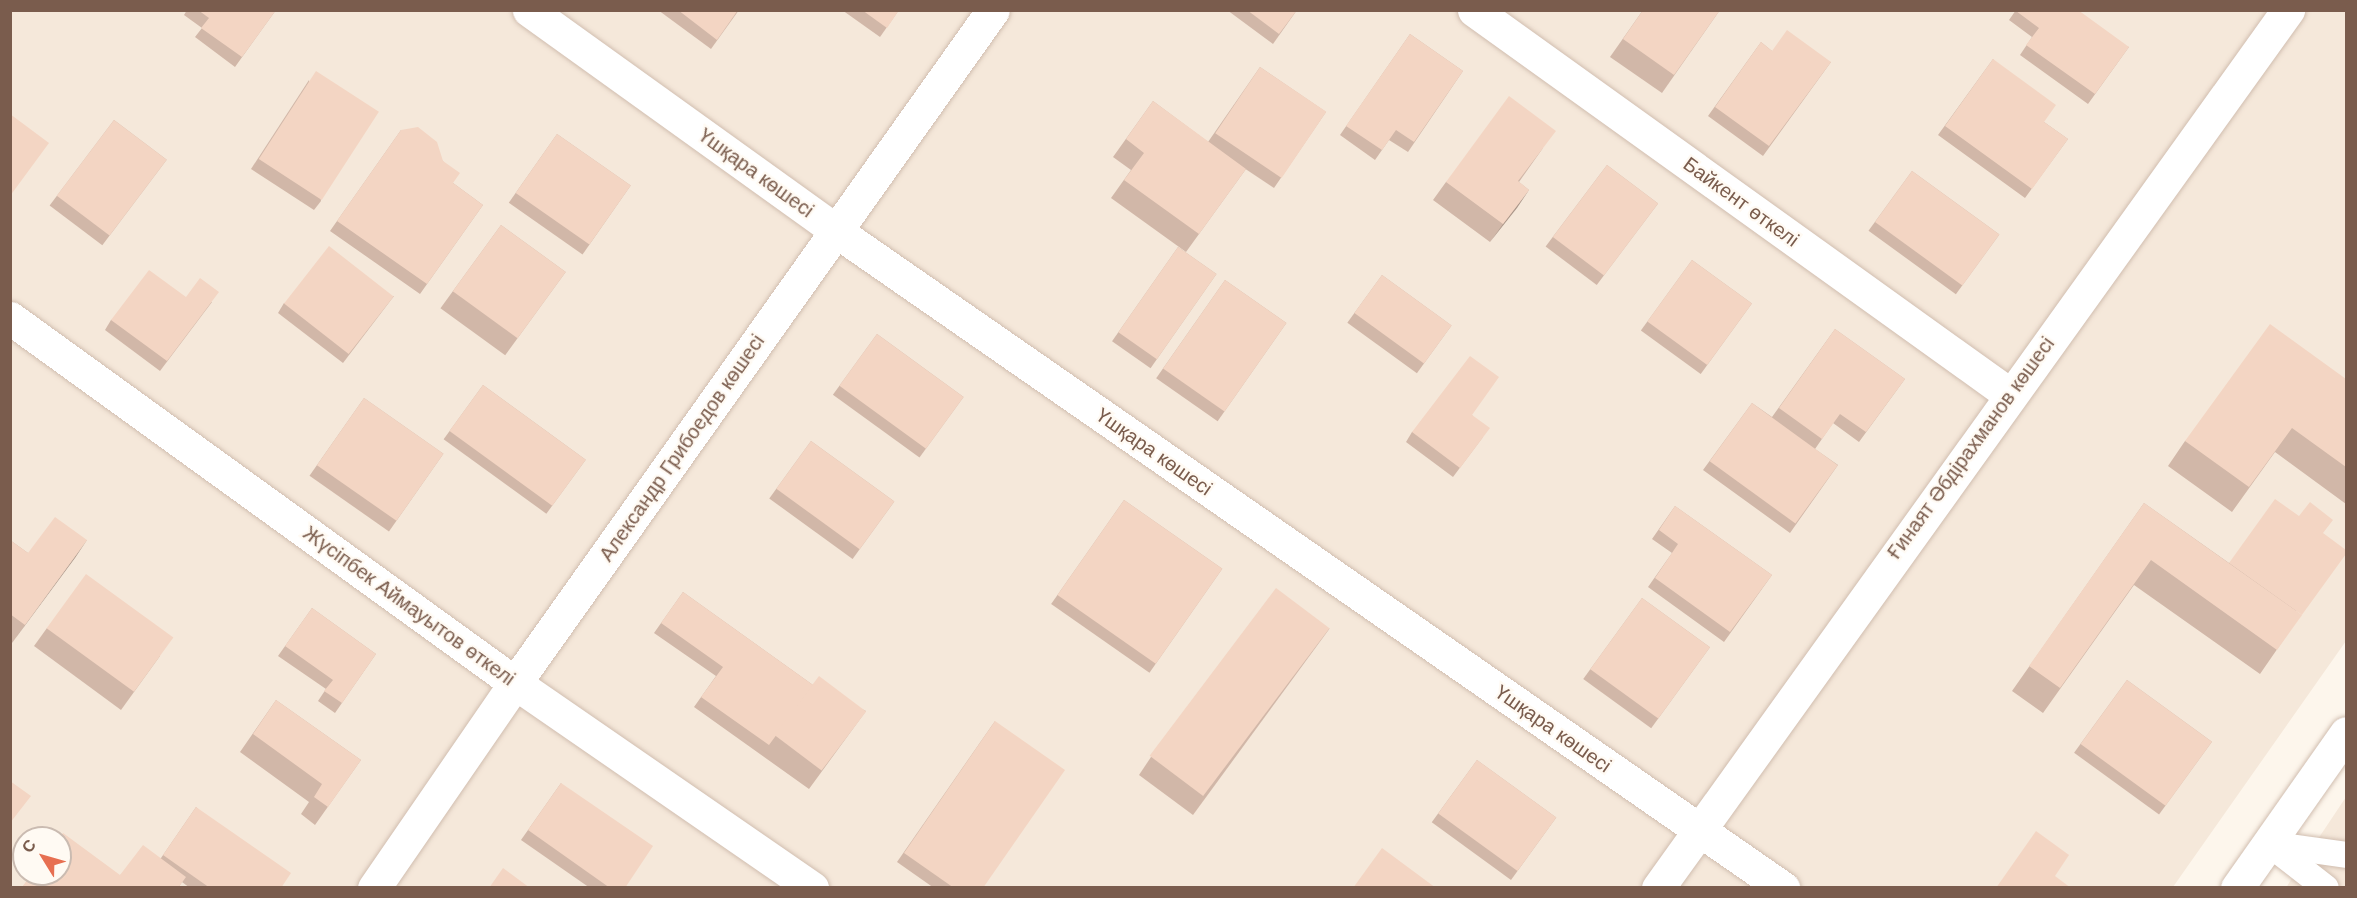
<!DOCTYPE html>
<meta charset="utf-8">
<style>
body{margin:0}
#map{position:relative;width:2357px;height:898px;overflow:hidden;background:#fdf6ec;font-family:Helvetica,sans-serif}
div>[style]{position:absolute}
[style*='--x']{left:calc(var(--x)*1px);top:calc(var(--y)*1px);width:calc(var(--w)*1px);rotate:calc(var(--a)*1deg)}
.residential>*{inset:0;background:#f5e8da}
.roads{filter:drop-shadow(0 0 2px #d1beb0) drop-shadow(0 0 2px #d1beb0)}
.service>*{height:26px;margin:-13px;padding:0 13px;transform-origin:13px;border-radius:13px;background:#fff}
.minor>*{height:33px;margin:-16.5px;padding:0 16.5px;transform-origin:16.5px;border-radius:16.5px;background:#fff}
.tertiary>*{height:33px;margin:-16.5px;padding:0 16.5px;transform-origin:16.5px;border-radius:16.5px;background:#fff}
.wall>*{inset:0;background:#d1b7a8;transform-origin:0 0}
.shaded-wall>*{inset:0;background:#aa9588}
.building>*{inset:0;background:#f3d5c3;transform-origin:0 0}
span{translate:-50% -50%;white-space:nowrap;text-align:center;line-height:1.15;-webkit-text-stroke:4.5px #fffaf3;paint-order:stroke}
.street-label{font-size:20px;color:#7a5c4d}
.frame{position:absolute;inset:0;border:12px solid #7a5c4d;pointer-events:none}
.north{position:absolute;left:12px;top:826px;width:60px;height:60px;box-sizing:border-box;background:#fffaf3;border:2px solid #cabbb1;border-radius:50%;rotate:307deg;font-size:16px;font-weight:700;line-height:24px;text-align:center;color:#7a5c4d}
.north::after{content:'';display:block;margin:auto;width:21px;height:27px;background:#e76f51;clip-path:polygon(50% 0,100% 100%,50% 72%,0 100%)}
</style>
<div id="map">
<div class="residential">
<div style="clip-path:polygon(evenodd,10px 11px,2346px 11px,2346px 641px,2173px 887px,11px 887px,10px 11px,24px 838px,60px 838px,60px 874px,24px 874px,24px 838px)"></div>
<div style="clip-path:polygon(2346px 797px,2346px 887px,2286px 888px,2292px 878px)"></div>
</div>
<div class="roads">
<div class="service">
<div style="--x:2269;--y:844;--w:78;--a:8.1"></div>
<div style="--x:2272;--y:846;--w:68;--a:37.9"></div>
</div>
<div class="minor">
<div style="--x:529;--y:10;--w:378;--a:35.7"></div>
<div style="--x:836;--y:231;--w:1153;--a:34.75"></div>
<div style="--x:1474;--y:10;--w:659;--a:35.67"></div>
<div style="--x:10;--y:318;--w:623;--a:35.86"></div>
<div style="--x:515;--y:683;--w:361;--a:34.6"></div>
<div style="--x:374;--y:888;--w:249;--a:-55.5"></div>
<div style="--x:515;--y:683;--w:825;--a:-54.62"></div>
<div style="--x:1658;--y:888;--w:1081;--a:-54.34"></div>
</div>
<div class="tertiary">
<div style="--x:2237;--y:888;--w:189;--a:-54.9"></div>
</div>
</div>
<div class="wall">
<div style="clip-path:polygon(187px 10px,276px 10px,235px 67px,195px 37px,202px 28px,184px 15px)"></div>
<div style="clip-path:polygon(658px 10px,739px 10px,711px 49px)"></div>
<div style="clip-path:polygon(842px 10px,899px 10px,880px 37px)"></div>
<div style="clip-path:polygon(1227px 10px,1297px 10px,1273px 44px)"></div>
<div style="clip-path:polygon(1643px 10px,1720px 10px,1662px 93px,1610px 57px)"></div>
<div style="clip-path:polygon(2016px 10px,2129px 47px,2088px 104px,2020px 55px,2032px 37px,2009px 20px)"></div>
<div style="clip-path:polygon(1410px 34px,1463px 71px,1408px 152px,1389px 140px,1375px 160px,1340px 135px)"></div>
<div style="clip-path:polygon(1761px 42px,1772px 51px,1831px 62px,1763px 156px,1708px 116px)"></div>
<div style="clip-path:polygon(1993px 59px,2044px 122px,2068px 139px,2025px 198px,1938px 135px)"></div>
<div style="clip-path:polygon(1260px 67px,1326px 112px,1274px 188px,1235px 162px,1246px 169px,1186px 252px,1111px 198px,1131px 170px,1113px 157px,1153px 101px,1208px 142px)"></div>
<div style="clip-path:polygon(309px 80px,321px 201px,314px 210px,251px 169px)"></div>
<div style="left:114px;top:120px;width:66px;height:107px;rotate:37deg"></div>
<div style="clip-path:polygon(401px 130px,443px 161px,453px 183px,483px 205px,420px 294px,330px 231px)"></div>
<div style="left:557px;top:134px;width:90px;height:84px;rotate:35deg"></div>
<div style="clip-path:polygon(1543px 148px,1519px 182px,1529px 190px,1490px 242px,1433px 200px,1446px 182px)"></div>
<div style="left:1607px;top:165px;width:64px;height:102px;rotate:37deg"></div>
<div style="left:1912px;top:171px;width:108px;height:74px;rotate:36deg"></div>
<div style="left:501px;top:225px;width:80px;height:103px;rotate:36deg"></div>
<div style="left:1178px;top:247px;width:47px;height:115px;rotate:35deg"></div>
<div style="left:1692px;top:260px;width:74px;height:87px;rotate:36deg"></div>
<div style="left:1382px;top:275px;width:86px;height:59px;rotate:36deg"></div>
<div style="left:1225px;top:280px;width:75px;height:120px;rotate:35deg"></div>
<div style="clip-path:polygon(394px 296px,343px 363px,278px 313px,284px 303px)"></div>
<div style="clip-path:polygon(186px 297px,212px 302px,160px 371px,105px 330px,111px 320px)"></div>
<div style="clip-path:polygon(1835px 329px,1905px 379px,1859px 442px,1833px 423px,1815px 449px,1838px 465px,1790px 533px,1703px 470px,1752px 403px,1772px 417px)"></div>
<div style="left:877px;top:334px;width:107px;height:75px;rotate:36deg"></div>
<div style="clip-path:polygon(2346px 379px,2346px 504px,2275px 452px,2232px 512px,2168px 466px,2185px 441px)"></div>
<div style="left:483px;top:385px;width:127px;height:67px;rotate:36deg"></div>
<div style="left:364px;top:398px;width:97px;height:95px;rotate:35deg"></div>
<div style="clip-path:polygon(1472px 415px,1483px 437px,1453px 477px,1406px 442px,1412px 432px)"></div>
<div style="left:811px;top:441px;width:103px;height:71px;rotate:36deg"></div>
<div style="left:1124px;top:500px;width:120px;height:127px;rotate:35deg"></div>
<div style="clip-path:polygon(2144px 503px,2229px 563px,2323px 534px,2289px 632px,2260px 674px,2134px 585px,2043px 713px,2012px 691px)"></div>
<div style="clip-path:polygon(1675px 506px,1772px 575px,1724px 642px,1648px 587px,1672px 553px,1652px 539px)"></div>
<div style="clip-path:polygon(10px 540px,28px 553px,87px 540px,12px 643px,10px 642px)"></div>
<div style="clip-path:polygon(683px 592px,813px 685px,866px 711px,809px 789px,694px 707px,716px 676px,654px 633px)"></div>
<div style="left:1642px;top:598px;width:84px;height:100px;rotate:36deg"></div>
<div style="clip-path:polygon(312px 608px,376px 654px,335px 713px,318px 701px,326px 689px,278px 656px)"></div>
<div style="clip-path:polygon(47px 628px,160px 656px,121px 710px,34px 646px)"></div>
<div style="clip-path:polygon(1330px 628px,1193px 815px,1139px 775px,1151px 757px)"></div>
<div style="left:2127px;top:680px;width:105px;height:90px;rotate:36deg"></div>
<div style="clip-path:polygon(276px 700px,361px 760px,315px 825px,301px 814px,309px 802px,240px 752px)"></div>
<div style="clip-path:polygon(995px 721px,983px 888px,934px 888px,897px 862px)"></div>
<div style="left:1477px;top:760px;width:98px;height:77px;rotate:36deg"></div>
<div style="clip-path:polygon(561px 783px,625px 888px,590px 888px,521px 840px)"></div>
<div style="clip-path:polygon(196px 807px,281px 888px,190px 888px,182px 882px,178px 888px,22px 888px,32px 874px,120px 875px,161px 858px)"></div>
</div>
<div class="shaded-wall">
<div style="clip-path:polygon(1529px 190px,1517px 208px,1490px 242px,1503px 224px)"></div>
<div style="clip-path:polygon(87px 540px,75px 558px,12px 643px,25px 625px)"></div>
</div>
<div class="building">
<div style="clip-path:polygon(198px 10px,276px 10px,242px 57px,201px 28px,209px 18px)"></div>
<div style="clip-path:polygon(678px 10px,738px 10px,717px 40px)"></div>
<div style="clip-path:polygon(862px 10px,899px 10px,887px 28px)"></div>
<div style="clip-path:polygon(1247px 10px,1297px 10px,1279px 34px)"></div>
<div style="clip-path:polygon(1643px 10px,1720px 10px,1674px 75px,1623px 39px)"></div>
<div style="clip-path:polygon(2078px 10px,2129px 47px,2095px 94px,2026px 45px,2039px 28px,2016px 11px)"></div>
<div style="clip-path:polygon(1787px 30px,1831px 62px,1769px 146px,1715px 107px,1761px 42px,1772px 51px)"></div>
<div style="clip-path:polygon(1410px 34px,1463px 71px,1414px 142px,1396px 130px,1382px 150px,1346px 126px)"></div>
<div style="clip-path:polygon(1993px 59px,2056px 105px,2044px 122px,2068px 139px,2032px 189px,1945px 126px)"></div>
<div style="left:1260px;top:67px;width:80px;height:80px;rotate:34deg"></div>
<div style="left:316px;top:71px;width:75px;height:105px;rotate:33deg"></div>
<div style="clip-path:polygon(1509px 96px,1556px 131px,1518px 181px,1529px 190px,1503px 224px,1446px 182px)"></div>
<div style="clip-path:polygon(1153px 101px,1246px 169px,1199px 234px,1124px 180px,1144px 153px,1126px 139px)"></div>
<div style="clip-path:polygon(10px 114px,49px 143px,10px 196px)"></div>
<div style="left:114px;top:120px;width:66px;height:95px;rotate:37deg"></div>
<div style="clip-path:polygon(418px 127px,437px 142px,443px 161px,460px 173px,453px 183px,483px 205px,427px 284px,337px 221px,401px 130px)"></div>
<div style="left:557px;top:134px;width:90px;height:72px;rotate:35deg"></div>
<div style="left:1607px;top:165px;width:64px;height:90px;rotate:37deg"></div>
<div style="left:1912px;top:171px;width:108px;height:63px;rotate:36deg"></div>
<div style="left:501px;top:225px;width:80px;height:82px;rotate:36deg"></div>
<div style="left:329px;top:246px;width:82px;height:73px;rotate:38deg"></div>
<div style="left:1178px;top:247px;width:47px;height:104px;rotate:35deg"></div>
<div style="left:1692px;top:260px;width:74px;height:76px;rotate:36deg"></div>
<div style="clip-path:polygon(149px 270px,186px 297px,200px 278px,219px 292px,167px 361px,111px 320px)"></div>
<div style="left:1382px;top:275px;width:86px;height:47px;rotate:36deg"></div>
<div style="left:1225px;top:280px;width:75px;height:108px;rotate:35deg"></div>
<div style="clip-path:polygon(2270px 324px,2346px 379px,2346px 467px,2292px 428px,2249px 487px,2185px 441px)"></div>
<div style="clip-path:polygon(1835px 329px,1905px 379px,1866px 432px,1840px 414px,1822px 439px,1779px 408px)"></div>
<div style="left:877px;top:334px;width:107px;height:64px;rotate:36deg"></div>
<div style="clip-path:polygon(1470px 356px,1499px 377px,1472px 415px,1490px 428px,1460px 468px,1412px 432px)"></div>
<div style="left:483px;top:385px;width:127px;height:57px;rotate:36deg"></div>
<div style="left:364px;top:398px;width:97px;height:82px;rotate:35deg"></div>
<div style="left:1752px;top:403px;width:106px;height:72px;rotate:36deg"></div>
<div style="left:811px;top:441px;width:103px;height:59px;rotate:36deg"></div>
<div style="clip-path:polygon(2275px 499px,2299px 516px,2310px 502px,2333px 520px,2323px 533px,2346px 550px,2346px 554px,2296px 623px,2302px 615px,2229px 563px)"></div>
<div style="left:1124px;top:500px;width:120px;height:116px;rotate:35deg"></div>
<div style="clip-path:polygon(2144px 503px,2302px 615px,2277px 650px,2151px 560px,2060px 688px,2029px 666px)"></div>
<div style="clip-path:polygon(1675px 506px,1772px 575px,1730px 632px,1655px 578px,1678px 544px,1659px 530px)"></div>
<div style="clip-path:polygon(55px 517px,87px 540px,25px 625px,10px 614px,10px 540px,28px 553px)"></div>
<div style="left:86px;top:574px;width:108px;height:67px;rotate:36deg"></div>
<div style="left:1276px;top:588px;width:67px;height:210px;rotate:37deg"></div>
<div style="clip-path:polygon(683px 592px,813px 685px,769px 745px,701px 697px,723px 667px,661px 623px)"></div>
<div style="left:1642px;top:598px;width:84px;height:88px;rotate:36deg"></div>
<div style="clip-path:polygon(312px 608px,376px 654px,342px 703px,324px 691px,333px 680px,285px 646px)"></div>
<div style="left:819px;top:676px;width:59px;height:74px;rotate:37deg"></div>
<div style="left:2127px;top:680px;width:105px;height:79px;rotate:36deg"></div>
<div style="clip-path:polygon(276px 700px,361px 760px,328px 807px,314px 797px,322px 784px,253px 734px)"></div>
<div style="clip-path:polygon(995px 721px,1065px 770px,983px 888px,954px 888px,904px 853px)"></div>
<div style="left:1477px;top:760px;width:98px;height:66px;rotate:36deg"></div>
<div style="clip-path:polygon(10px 781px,31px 796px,10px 823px)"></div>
<div style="clip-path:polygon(561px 783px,653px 846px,625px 888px,610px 888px,528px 830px)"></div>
<div style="clip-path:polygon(196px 807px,291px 873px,281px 888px,210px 888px,163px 855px)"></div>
<div style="clip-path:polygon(2036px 831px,2069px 855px,2055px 876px,2071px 888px,1996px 888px)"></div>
<div style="clip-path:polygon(63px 833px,120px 875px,143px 845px,186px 877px,178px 888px,23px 888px,22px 887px,32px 874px,60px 874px,59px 838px)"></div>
<div style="clip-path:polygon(1382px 848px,1436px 888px,1353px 888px)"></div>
<div style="clip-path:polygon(503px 868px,530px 888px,489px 888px)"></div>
</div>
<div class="street-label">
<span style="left:756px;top:173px;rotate:36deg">Үшқара көшесі</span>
<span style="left:1741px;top:202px;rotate:36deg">Байкент өткелі</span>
<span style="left:682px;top:448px;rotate:-55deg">Александр Грибоедов көшесі</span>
<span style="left:1971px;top:448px;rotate:-54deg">Ғинаят Әбдірахманов көшесі</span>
<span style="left:1154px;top:452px;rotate:35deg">Үшқара көшесі</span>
<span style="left:409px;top:606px;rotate:36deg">Жүсіпбек Аймауытов өткелі</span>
<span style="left:1553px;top:729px;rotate:35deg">Үшқара көшесі</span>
</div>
<div class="frame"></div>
<div class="north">С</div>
</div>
